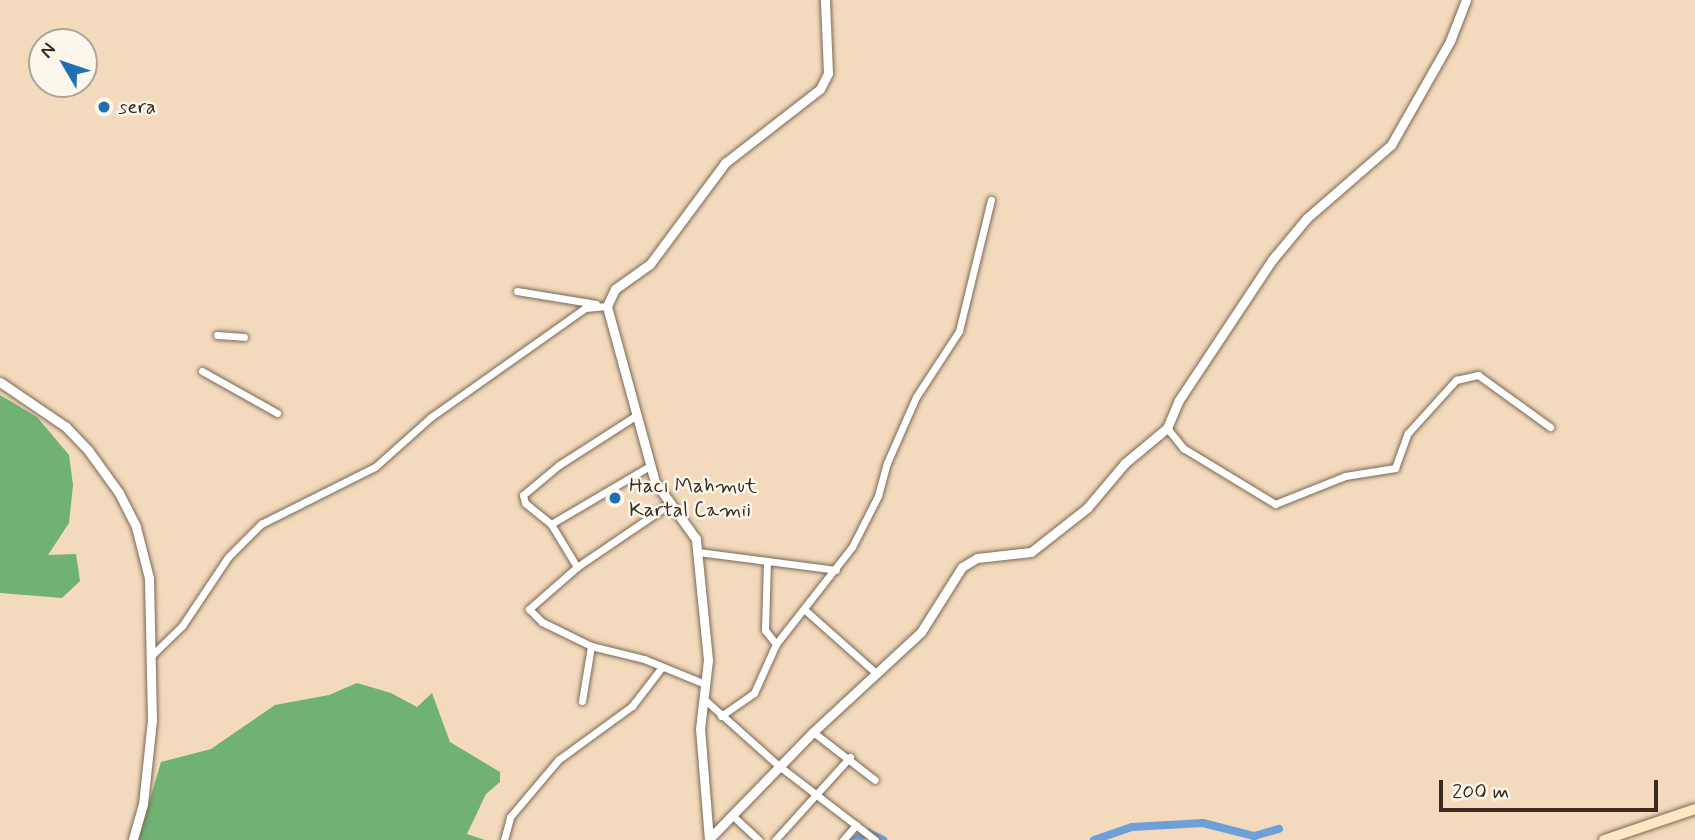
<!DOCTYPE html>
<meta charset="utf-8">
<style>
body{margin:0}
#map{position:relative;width:1695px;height:840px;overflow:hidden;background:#f3dabc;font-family:Mynerve,sans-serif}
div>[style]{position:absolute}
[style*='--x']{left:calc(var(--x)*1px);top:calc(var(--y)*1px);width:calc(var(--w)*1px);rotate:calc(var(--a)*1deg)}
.forest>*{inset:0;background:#70b274}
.canal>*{height:8px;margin:-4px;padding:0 4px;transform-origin:4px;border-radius:4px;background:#6da0d9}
.roads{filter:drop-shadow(0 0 2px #7b6855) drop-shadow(0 0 2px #7b6855)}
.minor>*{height:7px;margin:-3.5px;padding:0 3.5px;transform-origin:3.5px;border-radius:3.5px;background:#fff}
.tertiary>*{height:9px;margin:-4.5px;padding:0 4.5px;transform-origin:4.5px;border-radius:4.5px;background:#fff}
.secondary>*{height:10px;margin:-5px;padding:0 5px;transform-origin:5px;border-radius:5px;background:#fce6c4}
.dots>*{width:19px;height:19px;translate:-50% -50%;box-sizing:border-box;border:4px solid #fbf7ec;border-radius:50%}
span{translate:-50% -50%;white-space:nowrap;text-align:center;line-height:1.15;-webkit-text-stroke:5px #fbf7ec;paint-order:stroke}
.poi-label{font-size:21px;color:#3b2a1e}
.left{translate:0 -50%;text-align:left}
.north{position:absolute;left:28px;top:28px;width:70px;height:70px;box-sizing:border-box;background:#fbf7ec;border:2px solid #aea59a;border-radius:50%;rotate:309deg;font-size:19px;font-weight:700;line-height:28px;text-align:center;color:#3b2a1e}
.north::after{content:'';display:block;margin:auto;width:24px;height:32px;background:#1f6fb2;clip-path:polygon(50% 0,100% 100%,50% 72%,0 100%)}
.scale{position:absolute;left:1439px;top:780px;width:219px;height:32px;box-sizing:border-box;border:4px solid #3b2a1e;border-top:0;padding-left:9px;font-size:21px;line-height:24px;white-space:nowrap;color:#3b2a1e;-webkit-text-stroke:5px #fbf7ec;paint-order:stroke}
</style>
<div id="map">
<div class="forest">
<div style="clip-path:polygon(0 395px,37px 417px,69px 455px,73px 485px,69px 523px,48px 555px,76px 554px,80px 581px,62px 598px,0 593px)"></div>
<div style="clip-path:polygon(357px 683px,391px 693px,417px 707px,432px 693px,450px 742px,500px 772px,500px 782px,486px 794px,467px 834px,485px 840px,138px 840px,161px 762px,211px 749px,275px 705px,329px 695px)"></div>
</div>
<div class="canal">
<div style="--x:854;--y:840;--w:16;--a:-27"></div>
<div style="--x:868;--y:833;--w:17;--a:25"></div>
<div style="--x:1094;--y:840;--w:40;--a:-18.9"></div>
<div style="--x:1132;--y:827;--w:71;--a:-3.2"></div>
<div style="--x:1203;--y:823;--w:53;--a:14.3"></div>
<div style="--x:1254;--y:836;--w:26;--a:-16"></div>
</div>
<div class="roads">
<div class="minor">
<div style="--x:517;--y:291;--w:80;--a:9.3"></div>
<div style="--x:217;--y:335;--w:27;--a:4"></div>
<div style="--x:202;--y:371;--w:86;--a:29.2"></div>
<div style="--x:1167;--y:428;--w:26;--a:51"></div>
<div style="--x:1183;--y:448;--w:108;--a:31.3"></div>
<div style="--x:1275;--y:504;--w:75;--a:-21.8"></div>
<div style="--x:1345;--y:476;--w:51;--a:-9.1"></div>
<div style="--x:1395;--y:468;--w:37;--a:-70"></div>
<div style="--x:1408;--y:433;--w:72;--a:-47.8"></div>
<div style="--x:1456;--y:380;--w:23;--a:-13"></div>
<div style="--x:1478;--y:375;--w:89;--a:35.8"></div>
<div style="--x:671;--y:503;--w:114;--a:145.8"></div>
<div style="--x:577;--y:567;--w:64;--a:138.8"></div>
<div style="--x:529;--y:609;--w:18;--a:45"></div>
<div style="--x:542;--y:622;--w:55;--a:26.1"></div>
<div style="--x:591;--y:646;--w:55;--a:13.8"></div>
<div style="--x:644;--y:659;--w:66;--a:22.3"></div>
<div style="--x:551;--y:524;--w:115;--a:-30.4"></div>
<div style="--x:698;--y:552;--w:139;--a:7.4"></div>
<div style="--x:767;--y:561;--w:69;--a:91.7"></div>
<div style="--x:765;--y:630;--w:18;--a:52"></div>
<div style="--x:577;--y:567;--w:50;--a:-121.2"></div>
<div style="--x:551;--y:524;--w:33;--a:-141"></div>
<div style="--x:525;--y:503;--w:8;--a:-104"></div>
<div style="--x:523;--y:495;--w:47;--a:-39.8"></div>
<div style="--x:559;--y:465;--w:93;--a:-32.7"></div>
<div style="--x:805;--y:610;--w:95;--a:41.6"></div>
<div style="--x:151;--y:656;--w:43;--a:-44.1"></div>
<div style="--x:182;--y:626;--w:83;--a:-56.3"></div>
<div style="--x:228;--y:557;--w:47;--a:-45"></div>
<div style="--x:261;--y:524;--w:127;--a:-26.6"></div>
<div style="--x:375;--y:467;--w:75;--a:-41.8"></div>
<div style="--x:431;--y:417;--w:189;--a:-35.3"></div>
<div style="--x:585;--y:308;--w:22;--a:-5"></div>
<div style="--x:704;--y:699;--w:101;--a:41.8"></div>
<div style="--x:779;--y:766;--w:121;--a:37.6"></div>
<div style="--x:582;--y:701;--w:56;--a:-80.7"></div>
<div style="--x:721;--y:716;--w:40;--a:-34.9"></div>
<div style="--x:754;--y:693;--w:54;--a:-65.8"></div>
<div style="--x:776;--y:644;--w:123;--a:-51.9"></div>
<div style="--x:852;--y:547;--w:57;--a:-63"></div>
<div style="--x:878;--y:496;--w:34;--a:-75"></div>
<div style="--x:887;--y:463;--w:72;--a:-66.3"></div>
<div style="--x:916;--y:397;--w:79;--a:-56.9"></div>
<div style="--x:959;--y:331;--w:135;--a:-76.3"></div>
<div style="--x:813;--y:732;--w:78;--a:37.7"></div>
<div style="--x:733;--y:816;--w:35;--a:43"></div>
<div style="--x:504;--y:840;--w:24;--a:-75"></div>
<div style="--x:510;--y:817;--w:75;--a:-49.9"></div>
<div style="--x:558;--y:760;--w:92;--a:-36.1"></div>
<div style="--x:632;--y:706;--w:49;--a:-52.4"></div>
<div style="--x:775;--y:840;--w:112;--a:-47.9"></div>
<div style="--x:843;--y:840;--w:20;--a:-49"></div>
</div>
<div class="tertiary">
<div style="--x:0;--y:382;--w:80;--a:34.3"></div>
<div style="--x:66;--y:427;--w:32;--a:46"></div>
<div style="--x:88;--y:450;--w:53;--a:54.2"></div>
<div style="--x:119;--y:493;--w:38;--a:63"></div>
<div style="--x:136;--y:527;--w:53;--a:75.7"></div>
<div style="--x:149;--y:578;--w:142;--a:88.8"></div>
<div style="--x:152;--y:720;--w:84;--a:96.1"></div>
<div style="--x:143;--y:804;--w:37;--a:106"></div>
<div style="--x:709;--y:839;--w:149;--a:-45.8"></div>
<div style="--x:813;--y:732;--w:147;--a:-42.8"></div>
<div style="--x:921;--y:632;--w:77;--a:-57.8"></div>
<div style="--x:962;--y:567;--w:17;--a:-31"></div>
<div style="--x:977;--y:558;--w:54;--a:-6.3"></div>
<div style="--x:1031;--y:552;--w:71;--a:-38.2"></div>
<div style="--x:1087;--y:508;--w:59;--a:-49.8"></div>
<div style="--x:1125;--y:463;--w:55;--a:-39.8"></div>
<div style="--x:1167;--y:428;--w:30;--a:-67"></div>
<div style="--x:1179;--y:400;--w:168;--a:-56.4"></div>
<div style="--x:1272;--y:260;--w:55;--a:-50.2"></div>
<div style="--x:1307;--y:218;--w:111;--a:-41"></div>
<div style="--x:1391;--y:145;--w:120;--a:-60.4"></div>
<div style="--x:1450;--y:41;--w:44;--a:-68.7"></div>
<div style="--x:709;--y:840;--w:111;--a:-94.6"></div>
<div style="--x:700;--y:729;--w:69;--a:-83.4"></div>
<div style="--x:708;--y:660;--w:122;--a:-95.7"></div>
<div style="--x:696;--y:539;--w:70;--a:-125.7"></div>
<div style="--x:655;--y:482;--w:182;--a:-105.3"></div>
<div style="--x:607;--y:306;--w:19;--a:-65"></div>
<div style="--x:615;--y:289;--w:43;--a:-35.5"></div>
<div style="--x:650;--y:264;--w:126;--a:-53.4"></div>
<div style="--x:725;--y:163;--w:120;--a:-37.9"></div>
<div style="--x:820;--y:89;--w:18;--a:-63"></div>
<div style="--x:828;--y:73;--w:73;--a:-92.4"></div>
</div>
<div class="secondary">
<div style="--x:1604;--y:840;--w:96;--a:-18.8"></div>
</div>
</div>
<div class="dots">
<div style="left:104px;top:107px;background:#1f6fb2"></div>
<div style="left:615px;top:498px;background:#1f6fb2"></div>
</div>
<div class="poi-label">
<span class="left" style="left:118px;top:107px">sera</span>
<span class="left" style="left:629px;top:498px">Hacı Mahmut<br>Kartal Camii</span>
</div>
<div class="north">N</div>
<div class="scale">200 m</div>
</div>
